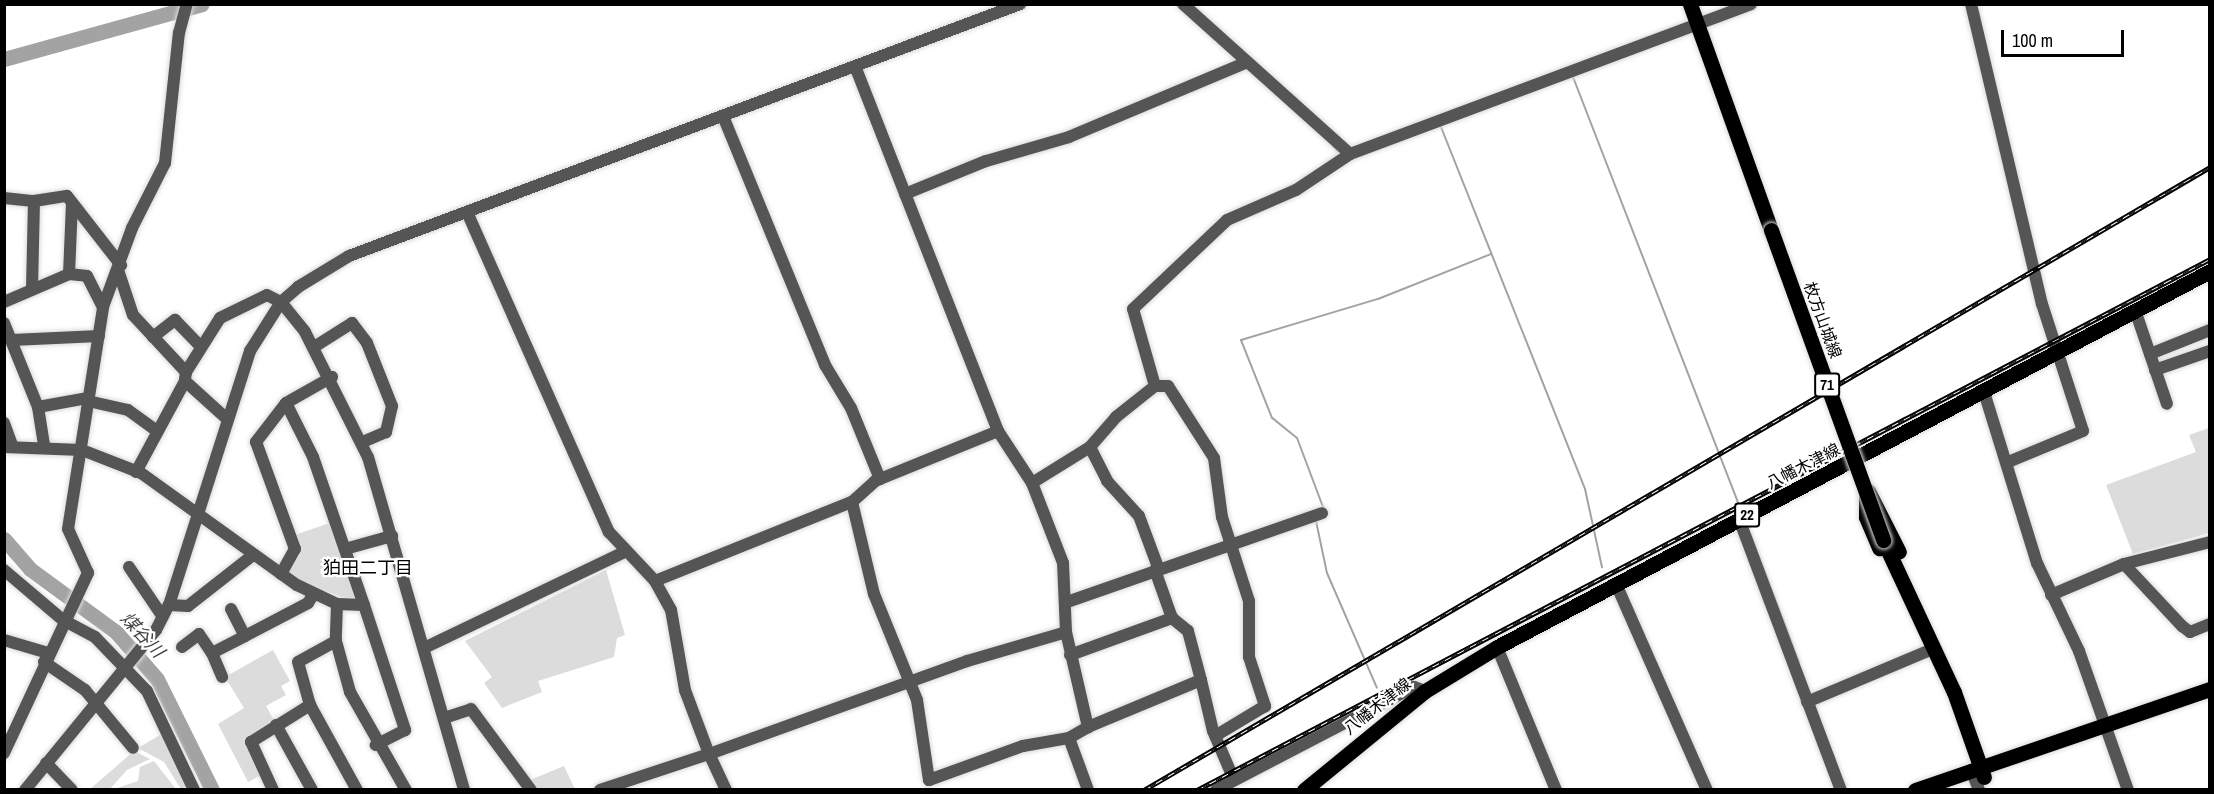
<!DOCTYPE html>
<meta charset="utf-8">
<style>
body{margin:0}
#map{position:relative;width:2214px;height:794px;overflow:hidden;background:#fff;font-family:"Archivo Narrow","Noto Sans JP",sans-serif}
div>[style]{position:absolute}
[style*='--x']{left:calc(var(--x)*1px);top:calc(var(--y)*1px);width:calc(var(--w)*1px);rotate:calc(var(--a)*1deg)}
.green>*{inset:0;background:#dcdcdc}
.stream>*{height:2px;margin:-1px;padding:0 1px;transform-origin:1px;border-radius:1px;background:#a3a3a3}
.river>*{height:15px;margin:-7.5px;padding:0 7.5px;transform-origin:7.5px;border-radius:7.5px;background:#a3a3a3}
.roads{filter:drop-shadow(0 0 2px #dbdbdb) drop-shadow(0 0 2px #dbdbdb)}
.minor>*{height:12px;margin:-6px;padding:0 6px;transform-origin:6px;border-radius:6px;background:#555}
.major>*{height:15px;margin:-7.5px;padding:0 7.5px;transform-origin:7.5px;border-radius:7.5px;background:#000}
.rail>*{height:4.5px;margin-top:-2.25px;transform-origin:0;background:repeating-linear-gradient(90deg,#fff 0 7px,#000 0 14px);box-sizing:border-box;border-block:2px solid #000}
.bridges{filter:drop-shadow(0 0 2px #dbdbdb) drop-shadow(0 0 2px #dbdbdb)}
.major-bridge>*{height:15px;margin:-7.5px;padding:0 7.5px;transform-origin:7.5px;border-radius:7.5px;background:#000}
span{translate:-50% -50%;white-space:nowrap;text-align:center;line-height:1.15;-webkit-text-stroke:4.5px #fff;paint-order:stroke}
.shield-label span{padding:2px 4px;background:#fff;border:2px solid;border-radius:4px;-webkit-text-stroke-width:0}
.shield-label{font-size:15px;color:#000;font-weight:700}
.street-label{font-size:16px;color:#000}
.neighbourhood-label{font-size:18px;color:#000}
.water-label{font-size:18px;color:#444;font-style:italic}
.frame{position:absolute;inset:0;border:6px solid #000;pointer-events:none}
.scale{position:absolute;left:2001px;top:30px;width:123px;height:27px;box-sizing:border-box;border:3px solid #000;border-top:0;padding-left:8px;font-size:18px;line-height:21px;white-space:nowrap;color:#000;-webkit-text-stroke:4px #fff;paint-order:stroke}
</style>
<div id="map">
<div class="green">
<div style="clip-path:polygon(2209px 428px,2209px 533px,2133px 554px,2106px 485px,2196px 452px,2189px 435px)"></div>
<div style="clip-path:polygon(332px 522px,357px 597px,354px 601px,295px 581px,287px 569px,295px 535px)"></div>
<div style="clip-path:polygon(606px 570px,625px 635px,617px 638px,614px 657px,538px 681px,542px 692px,502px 708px,484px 683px,492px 677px,465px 641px)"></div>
<div style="clip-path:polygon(273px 650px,290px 681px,281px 686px,286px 695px,266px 706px,275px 722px,245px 738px,263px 774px,248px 782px,218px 724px,244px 708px,225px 677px)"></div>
<div style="clip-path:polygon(165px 732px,189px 789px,181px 789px,164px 762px,138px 748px)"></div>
<div style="clip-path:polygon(134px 751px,150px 759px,127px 770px,110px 789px,89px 790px)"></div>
<div style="clip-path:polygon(154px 761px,176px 789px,114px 789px,138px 781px,140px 767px)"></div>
<div style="clip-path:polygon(564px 766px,575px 789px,538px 789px,530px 780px)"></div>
</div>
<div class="stream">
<div style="--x:1573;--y:77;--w:464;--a:68.8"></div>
<div style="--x:1441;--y:127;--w:390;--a:68.3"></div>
<div style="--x:1585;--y:489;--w:80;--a:77.7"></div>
<div style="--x:1333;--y:146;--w:12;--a:48"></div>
<div style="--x:1323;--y:507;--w:74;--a:-110.6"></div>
<div style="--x:1297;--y:438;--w:32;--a:-141"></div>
<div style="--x:1272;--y:418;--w:84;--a:-111.7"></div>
<div style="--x:1241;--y:340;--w:143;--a:-16.7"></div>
<div style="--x:1378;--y:299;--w:122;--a:-21.7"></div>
<div style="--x:1316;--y:521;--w:53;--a:78.1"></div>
<div style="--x:1327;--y:573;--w:125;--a:66.5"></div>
<div style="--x:1751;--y:535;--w:136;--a:69.3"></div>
</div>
<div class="river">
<div style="--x:4;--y:59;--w:205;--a:-15.5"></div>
<div style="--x:4;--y:539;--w:40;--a:49"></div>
<div style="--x:30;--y:569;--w:107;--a:36.2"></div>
<div style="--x:116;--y:632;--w:62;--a:48.9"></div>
<div style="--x:157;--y:679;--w:124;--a:63.6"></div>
</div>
<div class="roads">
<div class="minor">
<div style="--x:1183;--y:4;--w:224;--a:41.9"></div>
<div style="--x:1971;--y:4;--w:308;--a:76.7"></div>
<div style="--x:2042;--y:304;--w:133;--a:72.1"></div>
<div style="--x:2083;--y:431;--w:81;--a:157.5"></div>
<div style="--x:855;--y:66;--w:392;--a:68.6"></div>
<div style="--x:723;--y:116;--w:269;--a:67.7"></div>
<div style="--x:825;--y:365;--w:50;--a:58.8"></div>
<div style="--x:851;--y:408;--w:77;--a:67.8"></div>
<div style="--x:905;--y:194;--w:87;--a:-22.2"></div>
<div style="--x:986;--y:161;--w:86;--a:-16.1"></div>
<div style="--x:1069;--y:137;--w:193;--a:-22.8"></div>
<div style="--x:4;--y:198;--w:30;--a:6"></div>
<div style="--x:72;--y:203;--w:71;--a:92.4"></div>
<div style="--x:69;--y:274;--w:18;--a:6"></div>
<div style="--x:87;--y:276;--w:35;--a:63"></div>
<div style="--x:467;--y:212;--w:350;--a:66.1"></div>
<div style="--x:609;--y:532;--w:67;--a:46.8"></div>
<div style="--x:119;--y:273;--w:44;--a:71.6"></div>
<div style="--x:133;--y:315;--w:78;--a:47.1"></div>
<div style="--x:186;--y:372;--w:7;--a:98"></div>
<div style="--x:32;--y:289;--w:88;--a:-88.7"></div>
<div style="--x:34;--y:201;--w:33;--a:-9"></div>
<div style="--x:67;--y:196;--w:88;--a:52"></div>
<div style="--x:4;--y:302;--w:71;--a:-23.3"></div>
<div style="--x:2135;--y:310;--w:99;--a:71.2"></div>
<div style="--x:4;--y:323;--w:91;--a:68"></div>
<div style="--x:38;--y:407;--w:39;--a:81"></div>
<div style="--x:153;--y:337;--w:28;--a:-38"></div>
<div style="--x:175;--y:320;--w:35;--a:46"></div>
<div style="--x:12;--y:340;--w:87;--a:-2.6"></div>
<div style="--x:314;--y:347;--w:45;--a:-32.3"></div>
<div style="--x:352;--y:323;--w:25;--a:53"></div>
<div style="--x:367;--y:343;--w:68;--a:68.4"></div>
<div style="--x:392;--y:406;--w:27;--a:103"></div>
<div style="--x:386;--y:432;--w:26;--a:157"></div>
<div style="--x:2150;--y:354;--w:65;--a:-21.8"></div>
<div style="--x:2155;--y:370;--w:58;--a:-19.1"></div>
<div style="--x:186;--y:372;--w:64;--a:-57.8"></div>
<div style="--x:220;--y:318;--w:52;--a:-26.1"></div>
<div style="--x:267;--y:295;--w:16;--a:27"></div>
<div style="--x:281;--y:302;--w:38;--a:51"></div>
<div style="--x:305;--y:332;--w:140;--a:63.3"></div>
<div style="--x:368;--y:457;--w:347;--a:73.9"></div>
<div style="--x:1155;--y:386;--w:13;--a:0"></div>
<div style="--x:1168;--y:386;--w:85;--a:57.4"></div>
<div style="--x:1214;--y:458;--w:60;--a:82.3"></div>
<div style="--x:1222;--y:517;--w:88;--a:72.2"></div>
<div style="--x:1249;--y:601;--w:56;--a:90"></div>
<div style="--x:1249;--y:657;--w:52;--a:71.9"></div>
<div style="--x:1265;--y:706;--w:58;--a:149"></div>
<div style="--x:1984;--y:392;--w:179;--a:72.8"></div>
<div style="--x:2037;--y:563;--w:98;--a:64.5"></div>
<div style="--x:2079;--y:651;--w:147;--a:70.6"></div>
<div style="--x:88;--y:401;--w:41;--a:12.7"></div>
<div style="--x:128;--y:410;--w:36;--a:36"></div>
<div style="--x:286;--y:403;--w:60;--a:63.4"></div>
<div style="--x:313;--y:457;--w:157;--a:71"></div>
<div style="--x:38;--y:407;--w:51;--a:-10.2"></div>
<div style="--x:4;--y:423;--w:23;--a:70"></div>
<div style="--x:4;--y:447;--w:78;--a:2.2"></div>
<div style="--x:82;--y:450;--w:63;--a:21.3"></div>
<div style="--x:141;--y:473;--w:192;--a:35.7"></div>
<div style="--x:297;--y:585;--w:44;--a:25.4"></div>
<div style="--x:337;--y:604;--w:37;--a:92"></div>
<div style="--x:336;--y:641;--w:53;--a:74.6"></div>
<div style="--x:350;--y:692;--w:113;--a:60.3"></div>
<div style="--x:1090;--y:447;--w:38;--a:63"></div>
<div style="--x:1107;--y:481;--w:47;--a:47.6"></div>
<div style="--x:1139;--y:516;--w:54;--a:69.6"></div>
<div style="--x:136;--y:472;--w:103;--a:-61.7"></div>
<div style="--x:185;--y:381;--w:55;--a:42.1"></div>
<div style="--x:1032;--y:483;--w:86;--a:68.8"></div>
<div style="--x:1063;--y:563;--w:69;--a:87.5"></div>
<div style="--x:1066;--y:632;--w:98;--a:77"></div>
<div style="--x:1088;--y:727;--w:22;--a:150"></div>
<div style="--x:1069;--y:738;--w:55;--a:69.9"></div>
<div style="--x:852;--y:502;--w:95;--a:76.6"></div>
<div style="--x:874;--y:594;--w:114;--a:67.9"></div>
<div style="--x:917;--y:700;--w:81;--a:81.5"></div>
<div style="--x:929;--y:780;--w:100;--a:-19.9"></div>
<div style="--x:1023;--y:746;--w:47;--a:-9.9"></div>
<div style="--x:1739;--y:519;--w:290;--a:69.4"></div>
<div style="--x:345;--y:549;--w:49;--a:-15.5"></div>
<div style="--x:2124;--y:564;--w:85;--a:46.9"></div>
<div style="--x:2182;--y:626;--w:10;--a:37"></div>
<div style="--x:2190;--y:632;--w:22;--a:-22"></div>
<div style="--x:129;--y:567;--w:60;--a:55.8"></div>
<div style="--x:4;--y:570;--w:77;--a:40.3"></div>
<div style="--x:63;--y:620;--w:36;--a:28"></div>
<div style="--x:95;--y:637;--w:75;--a:46.1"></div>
<div style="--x:147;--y:691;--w:110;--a:64.6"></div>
<div style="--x:281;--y:574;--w:29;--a:-61"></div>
<div style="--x:295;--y:549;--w:114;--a:-110"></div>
<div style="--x:256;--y:442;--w:49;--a:-52.4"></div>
<div style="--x:286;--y:403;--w:53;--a:-29.5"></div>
<div style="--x:1616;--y:584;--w:225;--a:66.2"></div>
<div style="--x:2051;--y:595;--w:79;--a:-23"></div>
<div style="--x:2124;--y:564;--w:89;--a:-14.3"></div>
<div style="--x:1067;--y:602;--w:270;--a:-19.2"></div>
<div style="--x:337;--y:604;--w:27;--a:2"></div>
<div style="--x:364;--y:605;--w:132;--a:71.8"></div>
<div style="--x:405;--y:730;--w:33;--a:153"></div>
<div style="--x:169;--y:605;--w:19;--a:3"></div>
<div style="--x:188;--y:606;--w:83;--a:-38.1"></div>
<div style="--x:231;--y:609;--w:30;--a:63"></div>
<div style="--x:245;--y:636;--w:71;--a:-27.6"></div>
<div style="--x:308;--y:603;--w:9;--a:-58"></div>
<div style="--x:4;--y:640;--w:46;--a:16.5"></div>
<div style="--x:336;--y:641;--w:43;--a:151.1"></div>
<div style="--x:298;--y:662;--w:45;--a:74.4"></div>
<div style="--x:310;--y:705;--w:97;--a:61.1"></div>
<div style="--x:182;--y:647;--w:21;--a:-37"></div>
<div style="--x:199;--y:634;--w:23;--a:56"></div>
<div style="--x:212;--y:653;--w:37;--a:-27"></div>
<div style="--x:1497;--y:647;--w:155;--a:67.6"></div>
<div style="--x:424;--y:648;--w:222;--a:-25.6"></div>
<div style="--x:212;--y:653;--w:26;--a:67"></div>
<div style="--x:1070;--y:655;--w:109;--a:-19.9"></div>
<div style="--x:44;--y:662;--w:50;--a:34.3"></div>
<div style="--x:85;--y:690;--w:75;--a:50.4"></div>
<div style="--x:1201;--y:680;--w:52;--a:76.8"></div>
<div style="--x:1213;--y:731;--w:53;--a:66.8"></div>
<div style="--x:1807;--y:702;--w:131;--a:-22.9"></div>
<div style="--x:444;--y:718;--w:28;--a:-18"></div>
<div style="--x:471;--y:709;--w:101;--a:53.5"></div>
<div style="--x:276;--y:725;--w:74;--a:61"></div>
<div style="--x:1088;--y:727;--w:122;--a:-22.6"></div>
<div style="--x:1201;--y:680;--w:51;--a:-104.9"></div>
<div style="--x:1188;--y:631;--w:21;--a:-141"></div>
<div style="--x:1172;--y:618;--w:51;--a:-109.5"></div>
<div style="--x:4;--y:753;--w:199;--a:-65"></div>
<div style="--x:88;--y:573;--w:48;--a:-114.4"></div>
<div style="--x:68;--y:529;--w:225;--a:-81"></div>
<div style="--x:103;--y:307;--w:84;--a:-69.8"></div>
<div style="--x:132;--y:228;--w:73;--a:-63.1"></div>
<div style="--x:165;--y:163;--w:131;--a:-83.9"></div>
<div style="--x:179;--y:33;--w:30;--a:-75"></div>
<div style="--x:46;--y:763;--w:37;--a:46"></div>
<div style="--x:1971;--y:770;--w:22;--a:68"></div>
<div style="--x:25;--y:790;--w:207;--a:-50.7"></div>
<div style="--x:156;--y:630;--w:28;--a:-63"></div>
<div style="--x:169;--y:605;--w:267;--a:-72.3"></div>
<div style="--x:250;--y:351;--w:58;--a:-57.7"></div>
<div style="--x:281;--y:302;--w:23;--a:-41"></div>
<div style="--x:298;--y:287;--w:60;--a:-31.3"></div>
<div style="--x:349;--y:256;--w:717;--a:-20.58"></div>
<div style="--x:273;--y:790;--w:53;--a:-114.6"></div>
<div style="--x:251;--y:742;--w:70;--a:-32.1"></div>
<div style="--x:600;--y:790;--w:115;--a:-18.3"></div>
<div style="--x:709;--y:754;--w:68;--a:-110.6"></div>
<div style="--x:685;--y:690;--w:81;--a:-99.9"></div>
<div style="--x:671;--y:610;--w:33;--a:-119"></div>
<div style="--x:655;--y:581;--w:212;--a:-21.9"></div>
<div style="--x:852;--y:502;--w:31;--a:-42"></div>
<div style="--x:875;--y:481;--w:133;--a:-22.1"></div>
<div style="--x:998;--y:431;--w:62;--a:56.8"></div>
<div style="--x:1032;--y:483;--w:68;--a:-31.8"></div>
<div style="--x:1090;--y:447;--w:40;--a:-49"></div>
<div style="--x:1116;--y:417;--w:50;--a:-38.5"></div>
<div style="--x:1155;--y:386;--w:80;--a:-105.9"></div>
<div style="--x:1133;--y:309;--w:129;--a:-43.4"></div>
<div style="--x:1227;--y:220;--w:75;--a:-23.5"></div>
<div style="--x:1296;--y:190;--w:65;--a:-33.7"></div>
<div style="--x:1350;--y:154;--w:428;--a:-20.5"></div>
<div style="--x:726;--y:790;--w:40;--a:-115"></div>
<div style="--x:709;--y:754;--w:274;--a:-19.8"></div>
<div style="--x:967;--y:661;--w:103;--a:-16.3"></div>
<div style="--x:1216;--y:790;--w:223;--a:-27.5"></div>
<div style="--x:1414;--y:687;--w:12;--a:20"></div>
</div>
<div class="major">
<div style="--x:1690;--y:4;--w:240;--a:70.3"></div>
<div style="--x:1868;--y:491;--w:68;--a:63.1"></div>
<div style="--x:1866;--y:497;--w:20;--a:90"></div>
<div style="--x:1866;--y:517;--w:34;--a:67"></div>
<div style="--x:1883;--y:540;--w:168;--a:65"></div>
<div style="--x:1954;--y:692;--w:90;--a:70.6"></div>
<div style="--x:1304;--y:790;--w:156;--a:-39.3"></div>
<div style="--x:1425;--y:691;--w:84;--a:-31.4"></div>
<div style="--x:1497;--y:647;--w:806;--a:-27.8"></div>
<div style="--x:1915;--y:790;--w:312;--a:-18.9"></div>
</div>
</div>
<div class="rail">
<div style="--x:1144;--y:790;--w:1235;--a:-30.3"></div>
<div style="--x:1197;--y:790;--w:1144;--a:-27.66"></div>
</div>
<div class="bridges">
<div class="major-bridge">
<div style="--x:1771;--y:230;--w:330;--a:70.1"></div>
</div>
</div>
<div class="shield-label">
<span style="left:1827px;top:385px">71</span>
<span style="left:1747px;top:515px">22</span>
</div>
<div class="street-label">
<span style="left:1823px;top:320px;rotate:70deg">枚方山城線</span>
<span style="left:1803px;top:466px;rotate:-27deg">八幡木津線</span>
<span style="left:1377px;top:706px;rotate:-38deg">八幡木津線</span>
</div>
<div class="neighbourhood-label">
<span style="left:368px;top:568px">狛田二丁目</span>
</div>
<div class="water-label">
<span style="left:142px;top:635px;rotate:47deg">煤谷川</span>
</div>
<div class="frame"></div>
<div class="scale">100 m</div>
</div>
